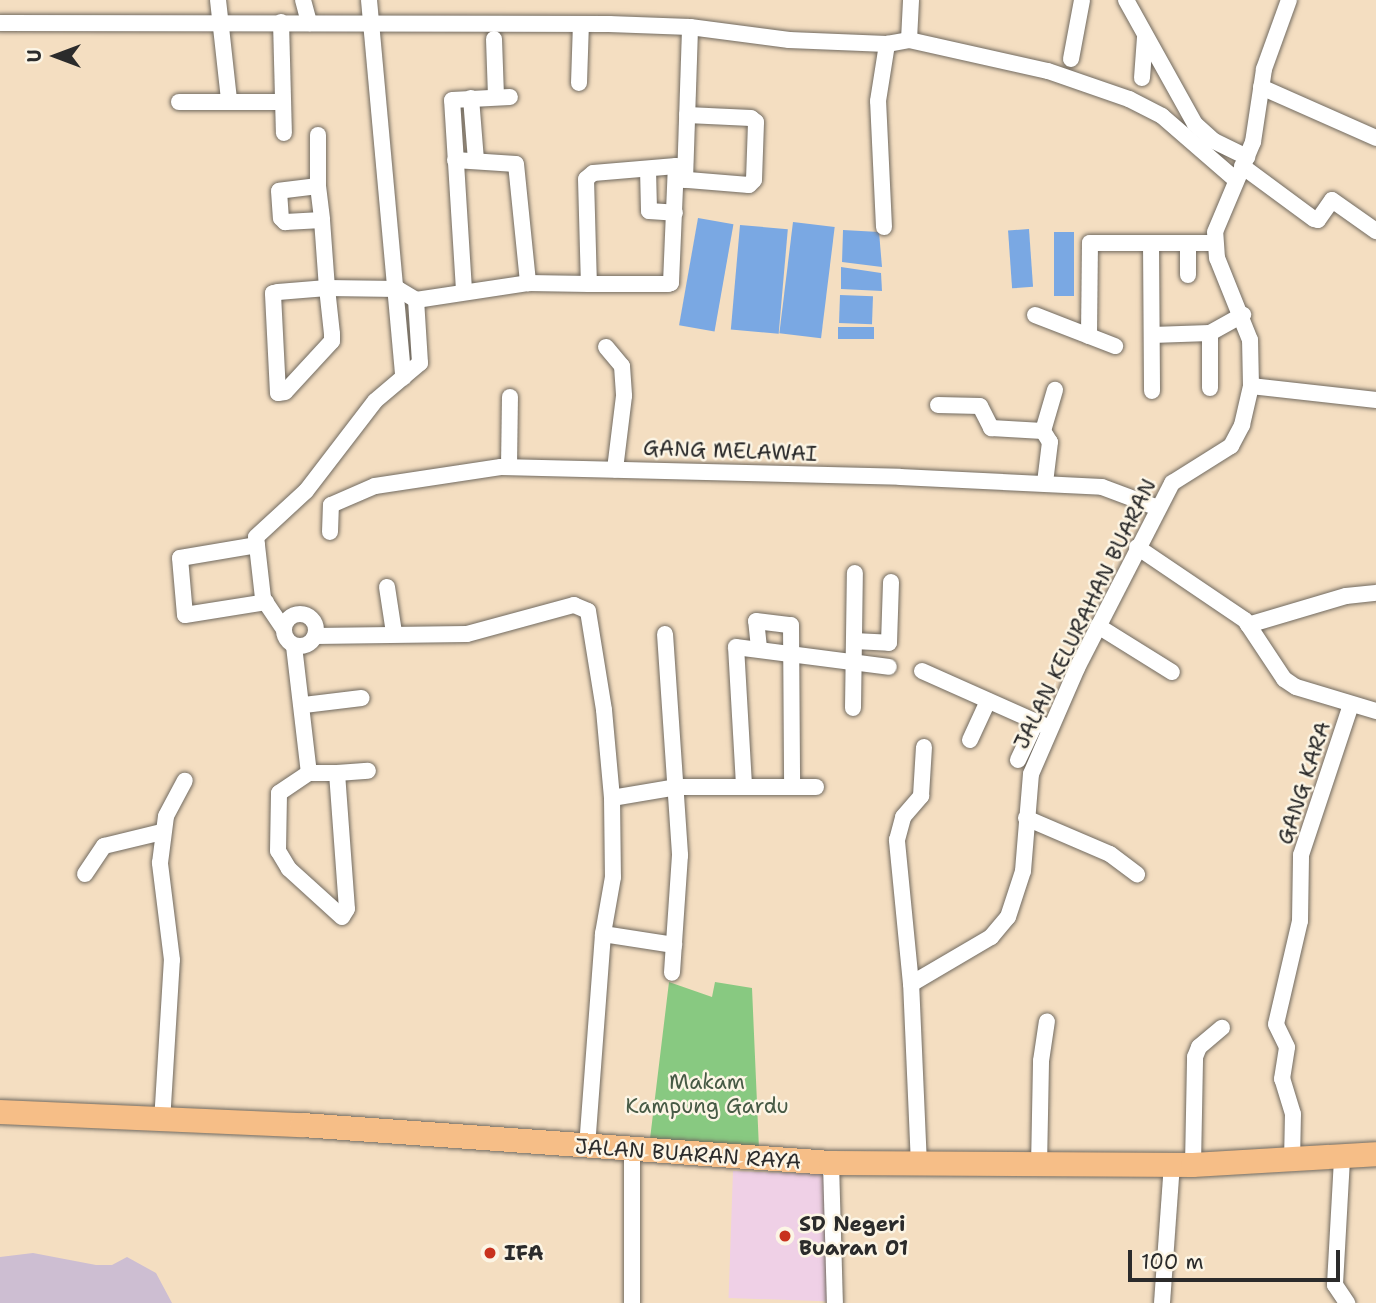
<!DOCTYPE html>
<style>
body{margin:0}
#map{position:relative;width:1376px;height:1303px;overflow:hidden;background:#f4dec1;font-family:"Shantell Sans",sans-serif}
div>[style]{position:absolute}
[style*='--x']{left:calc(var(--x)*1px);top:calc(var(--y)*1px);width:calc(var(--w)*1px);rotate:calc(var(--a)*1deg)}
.built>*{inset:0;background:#efd0e6;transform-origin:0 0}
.industrial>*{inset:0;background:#cdbed2}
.green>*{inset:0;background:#88c981}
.water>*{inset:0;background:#7aa8e3;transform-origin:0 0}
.roads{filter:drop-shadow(0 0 2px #716a60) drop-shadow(0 0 2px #716a60)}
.minor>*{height:16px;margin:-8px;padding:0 8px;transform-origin:8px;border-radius:8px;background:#fff}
.minor>.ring{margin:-8px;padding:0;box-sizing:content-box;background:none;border:16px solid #fff;border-radius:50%}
.primary>*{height:24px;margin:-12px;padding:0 12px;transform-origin:12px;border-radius:12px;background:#f6be87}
.dots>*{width:19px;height:19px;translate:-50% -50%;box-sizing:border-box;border:4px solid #fcf5e5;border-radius:50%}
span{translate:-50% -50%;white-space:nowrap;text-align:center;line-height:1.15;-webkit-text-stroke:5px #fcf5e5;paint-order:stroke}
.street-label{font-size:21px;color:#2b2b2b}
.park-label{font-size:21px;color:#475a45}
.poi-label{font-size:21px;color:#2b2b2b;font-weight:700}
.left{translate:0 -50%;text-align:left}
.north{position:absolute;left:21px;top:21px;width:70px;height:70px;-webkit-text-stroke:5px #fcf5e5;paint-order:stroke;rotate:270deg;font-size:19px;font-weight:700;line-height:28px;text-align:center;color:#2b2b2b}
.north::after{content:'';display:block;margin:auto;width:24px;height:32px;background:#2b2b2b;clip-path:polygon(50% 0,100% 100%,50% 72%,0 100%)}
.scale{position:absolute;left:1128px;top:1250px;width:212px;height:32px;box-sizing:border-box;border:4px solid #2b2b2b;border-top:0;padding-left:9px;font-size:21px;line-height:24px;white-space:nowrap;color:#2b2b2b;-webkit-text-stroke:5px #fcf5e5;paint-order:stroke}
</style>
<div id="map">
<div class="built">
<div style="left:733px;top:1171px;width:103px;height:127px;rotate:2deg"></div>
</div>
<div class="industrial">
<div style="clip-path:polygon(33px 1253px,96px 1265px,112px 1265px,127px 1257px,156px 1273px,172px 1303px,0 1303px,0 1257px)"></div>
</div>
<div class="green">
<div style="clip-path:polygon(669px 982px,712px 997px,715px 982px,752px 988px,759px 1149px,650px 1139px)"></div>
</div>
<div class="water">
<div style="left:698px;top:218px;width:36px;height:109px;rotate:10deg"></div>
<div style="left:793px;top:222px;width:42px;height:112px;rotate:7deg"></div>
<div style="left:740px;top:225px;width:48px;height:105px;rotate:5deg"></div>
<div style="left:1029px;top:229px;width:58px;height:21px;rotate:86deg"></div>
<div style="clip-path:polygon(843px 230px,879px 232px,882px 267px,842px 262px)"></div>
<div style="left:1054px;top:232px;width:20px;height:64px"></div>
<div style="clip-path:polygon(841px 267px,881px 273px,882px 291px,841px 289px)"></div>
<div style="left:840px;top:295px;width:33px;height:28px;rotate:2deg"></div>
<div style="left:838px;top:327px;width:36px;height:12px"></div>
</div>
<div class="roads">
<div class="minor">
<div style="--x:218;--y:0;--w:101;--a:83.7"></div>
<div style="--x:303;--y:0;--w:24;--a:75"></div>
<div style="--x:369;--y:0;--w:379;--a:84.8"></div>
<div style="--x:1126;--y:0;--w:142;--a:60.9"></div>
<div style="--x:1195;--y:124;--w:25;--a:42"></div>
<div style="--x:1214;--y:141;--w:37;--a:26"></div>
<div style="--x:281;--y:22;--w:111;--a:88.5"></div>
<div style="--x:0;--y:23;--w:609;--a:0.09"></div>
<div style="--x:609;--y:24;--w:81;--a:2.1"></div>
<div style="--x:690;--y:27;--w:100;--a:7.5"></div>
<div style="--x:789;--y:40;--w:98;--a:2.3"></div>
<div style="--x:887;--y:44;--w:22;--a:-10"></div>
<div style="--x:909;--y:40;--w:142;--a:12.6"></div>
<div style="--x:1048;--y:71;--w:86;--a:19.1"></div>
<div style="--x:1129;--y:99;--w:37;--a:27"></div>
<div style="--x:1162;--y:116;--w:98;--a:40.9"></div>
<div style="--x:494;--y:39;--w:58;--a:88"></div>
<div style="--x:909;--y:40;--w:40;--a:-87.1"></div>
<div style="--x:1071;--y:59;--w:60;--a:-79.4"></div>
<div style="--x:1142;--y:78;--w:41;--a:-85.8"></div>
<div style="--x:579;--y:83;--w:59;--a:-88.1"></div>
<div style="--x:1261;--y:87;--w:126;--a:23.9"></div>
<div style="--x:471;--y:98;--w:62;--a:85.4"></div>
<div style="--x:179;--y:102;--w:103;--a:0"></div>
<div style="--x:318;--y:135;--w:51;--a:90"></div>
<div style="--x:318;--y:186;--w:34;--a:83"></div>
<div style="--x:322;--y:220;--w:68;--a:85.8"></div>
<div style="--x:327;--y:288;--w:46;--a:83.8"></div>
<div style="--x:332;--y:334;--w:7;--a:90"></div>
<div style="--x:332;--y:341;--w:69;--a:132.7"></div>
<div style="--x:285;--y:392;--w:7;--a:172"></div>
<div style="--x:278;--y:393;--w:100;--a:-92.9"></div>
<div style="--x:273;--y:293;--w:5;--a:-11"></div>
<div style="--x:278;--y:292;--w:49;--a:-4.7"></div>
<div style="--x:327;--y:288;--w:71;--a:0.8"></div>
<div style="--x:398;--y:289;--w:21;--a:31"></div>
<div style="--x:416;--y:300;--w:113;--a:-8.6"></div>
<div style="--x:528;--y:283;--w:61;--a:0.9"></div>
<div style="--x:589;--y:284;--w:79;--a:0"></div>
<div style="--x:668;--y:284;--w:3;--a:-18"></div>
<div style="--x:671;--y:283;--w:117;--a:-87.6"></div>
<div style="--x:676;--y:166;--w:83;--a:175.2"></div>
<div style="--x:593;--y:173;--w:9;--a:139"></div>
<div style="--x:586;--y:179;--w:105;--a:88.4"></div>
<div style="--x:455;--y:160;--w:61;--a:3.8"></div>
<div style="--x:516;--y:164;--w:120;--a:84.2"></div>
<div style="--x:1242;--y:166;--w:89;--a:36.4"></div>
<div style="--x:1314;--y:219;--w:4;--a:14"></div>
<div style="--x:1318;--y:220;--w:24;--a:-55"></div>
<div style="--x:1332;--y:200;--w:54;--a:35.2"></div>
<div style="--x:648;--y:169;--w:42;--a:88.6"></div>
<div style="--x:649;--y:211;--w:26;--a:4"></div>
<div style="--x:676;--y:179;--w:73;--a:4.7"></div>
<div style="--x:749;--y:185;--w:7;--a:-45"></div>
<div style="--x:754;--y:180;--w:58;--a:-88"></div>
<div style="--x:756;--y:122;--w:6;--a:-141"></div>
<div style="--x:751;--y:118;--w:64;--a:-177.3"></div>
<div style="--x:685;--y:180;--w:153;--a:-88.1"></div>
<div style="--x:318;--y:186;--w:39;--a:173"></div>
<div style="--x:279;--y:191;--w:27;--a:86"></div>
<div style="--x:281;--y:218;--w:6;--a:45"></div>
<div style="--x:285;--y:222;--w:37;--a:-3"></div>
<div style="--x:884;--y:227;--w:126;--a:-92.7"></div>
<div style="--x:878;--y:101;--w:58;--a:-81"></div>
<div style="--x:1151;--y:243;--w:148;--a:89.6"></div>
<div style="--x:1188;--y:243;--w:32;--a:90"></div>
<div style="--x:464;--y:290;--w:190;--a:-93.6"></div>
<div style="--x:452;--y:100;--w:58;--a:-3"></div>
<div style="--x:1035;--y:315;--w:86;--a:21.2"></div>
<div style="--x:1152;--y:335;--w:58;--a:-2"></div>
<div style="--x:1210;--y:333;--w:38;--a:-29"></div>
<div style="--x:1089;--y:336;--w:93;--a:-89.4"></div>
<div style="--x:1090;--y:243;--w:124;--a:0"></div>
<div style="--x:606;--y:347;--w:25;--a:50"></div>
<div style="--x:622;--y:366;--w:30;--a:86"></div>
<div style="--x:624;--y:396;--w:74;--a:97"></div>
<div style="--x:1251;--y:386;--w:126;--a:6.4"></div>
<div style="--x:1210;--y:388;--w:55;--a:-90"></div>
<div style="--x:938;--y:405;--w:42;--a:1.4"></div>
<div style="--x:980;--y:406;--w:25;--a:63"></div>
<div style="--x:991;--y:428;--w:52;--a:3.3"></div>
<div style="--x:1043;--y:431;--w:13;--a:58"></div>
<div style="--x:1050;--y:442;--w:41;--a:97"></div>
<div style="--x:1043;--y:431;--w:43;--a:-73.7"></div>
<div style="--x:509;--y:467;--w:70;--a:-89.2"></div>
<div style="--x:330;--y:532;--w:27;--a:-88"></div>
<div style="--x:331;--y:505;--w:48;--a:-23.4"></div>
<div style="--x:375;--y:486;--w:127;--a:-8.6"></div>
<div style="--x:501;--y:467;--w:399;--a:1.4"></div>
<div style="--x:900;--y:477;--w:202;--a:2.8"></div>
<div style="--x:1102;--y:487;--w:60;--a:20.6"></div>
<div style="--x:257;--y:545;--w:78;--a:170.4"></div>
<div style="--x:180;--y:558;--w:57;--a:85"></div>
<div style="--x:185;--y:615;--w:82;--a:-9.1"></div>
<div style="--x:1137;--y:547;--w:130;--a:34.1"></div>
<div style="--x:1245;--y:620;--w:71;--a:56.5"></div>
<div style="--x:1284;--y:679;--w:14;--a:34"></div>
<div style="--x:1296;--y:687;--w:84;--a:16.7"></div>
<div style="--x:387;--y:587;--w:47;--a:81.3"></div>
<div class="ring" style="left:284px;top:614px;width:16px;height:16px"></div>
<div style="--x:1248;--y:625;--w:102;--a:-16.5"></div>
<div style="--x:1346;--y:596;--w:30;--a:-6"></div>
<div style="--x:1098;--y:626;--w:87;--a:31.9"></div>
<div style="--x:283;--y:628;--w:36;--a:-124"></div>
<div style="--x:263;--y:598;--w:61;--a:-96.5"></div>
<div style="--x:256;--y:537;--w:68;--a:-42.6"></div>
<div style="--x:306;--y:491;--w:113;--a:-52.5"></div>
<div style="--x:375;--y:401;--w:59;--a:-40.2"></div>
<div style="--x:420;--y:363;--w:63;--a:-93.6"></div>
<div style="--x:665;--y:634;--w:222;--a:86.1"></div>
<div style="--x:680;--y:855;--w:118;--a:93.9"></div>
<div style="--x:315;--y:636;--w:152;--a:-0.8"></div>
<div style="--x:467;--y:634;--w:111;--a:-15.2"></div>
<div style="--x:574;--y:605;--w:15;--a:23"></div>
<div style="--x:588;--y:611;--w:100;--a:80.8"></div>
<div style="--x:604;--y:710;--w:88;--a:84.8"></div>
<div style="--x:612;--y:798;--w:79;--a:89.3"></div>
<div style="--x:613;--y:877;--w:58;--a:100"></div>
<div style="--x:603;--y:934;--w:214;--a:94.3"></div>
<div style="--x:854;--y:641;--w:35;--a:3"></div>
<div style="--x:889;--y:643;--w:61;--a:-88.1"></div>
<div style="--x:294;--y:646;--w:128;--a:83.3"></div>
<div style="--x:759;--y:648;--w:27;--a:-96"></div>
<div style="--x:756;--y:621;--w:35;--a:7"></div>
<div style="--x:791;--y:625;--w:160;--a:89.6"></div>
<div style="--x:922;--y:671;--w:140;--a:24"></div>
<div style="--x:304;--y:705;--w:58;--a:-6.9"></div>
<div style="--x:853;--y:708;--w:135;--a:-89.2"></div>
<div style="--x:970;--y:740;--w:43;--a:-65.2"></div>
<div style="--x:1018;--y:760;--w:42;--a:-64.7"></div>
<div style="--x:309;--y:773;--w:28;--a:0"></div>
<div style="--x:337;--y:773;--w:136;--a:85.8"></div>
<div style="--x:347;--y:909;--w:9;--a:122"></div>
<div style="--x:342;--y:917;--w:72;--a:-137.8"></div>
<div style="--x:289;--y:869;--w:21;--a:-121"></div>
<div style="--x:278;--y:851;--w:58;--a:-89"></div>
<div style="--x:279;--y:793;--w:36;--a:-34"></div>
<div style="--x:337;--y:773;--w:31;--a:-4"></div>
<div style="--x:744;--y:785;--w:138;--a:-93.3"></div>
<div style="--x:736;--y:647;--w:154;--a:7.4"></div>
<div style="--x:612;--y:798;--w:66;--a:-9.6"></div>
<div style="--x:677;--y:787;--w:139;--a:0"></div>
<div style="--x:1026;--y:818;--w:91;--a:23.2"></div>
<div style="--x:1110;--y:854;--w:34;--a:37"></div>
<div style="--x:85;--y:874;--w:34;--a:-56"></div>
<div style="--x:104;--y:846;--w:60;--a:-13.6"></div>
<div style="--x:603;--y:934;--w:72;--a:8.8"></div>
<div style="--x:911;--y:984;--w:145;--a:-95.6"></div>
<div style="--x:897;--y:840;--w:24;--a:-75"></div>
<div style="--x:903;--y:817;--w:28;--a:-49"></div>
<div style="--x:921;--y:796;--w:49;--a:-86.5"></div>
<div style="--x:162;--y:1122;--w:162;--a:-86.5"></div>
<div style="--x:172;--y:960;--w:98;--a:-97.1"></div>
<div style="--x:160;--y:863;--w:47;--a:-82.7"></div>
<div style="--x:166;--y:816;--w:40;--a:-62"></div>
<div style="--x:632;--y:1151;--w:152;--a:90"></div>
<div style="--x:1342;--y:1159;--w:126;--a:93.2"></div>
<div style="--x:1335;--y:1285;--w:22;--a:56"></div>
<div style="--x:1292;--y:1161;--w:47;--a:-88.8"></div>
<div style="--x:1293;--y:1114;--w:37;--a:-107"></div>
<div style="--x:1282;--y:1079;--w:32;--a:-81"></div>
<div style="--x:1287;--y:1047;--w:25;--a:-116"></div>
<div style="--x:1276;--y:1024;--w:106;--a:-76.9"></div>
<div style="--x:1300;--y:921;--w:66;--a:-89.1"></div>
<div style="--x:1301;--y:855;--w:158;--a:-71.6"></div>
<div style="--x:831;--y:1163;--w:140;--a:88.4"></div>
<div style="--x:919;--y:1165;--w:181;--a:-92.5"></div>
<div style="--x:911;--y:984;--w:93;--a:-30.4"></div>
<div style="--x:991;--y:937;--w:26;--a:-50"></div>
<div style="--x:1008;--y:917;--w:48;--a:-71.9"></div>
<div style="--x:1023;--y:871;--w:97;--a:-85.3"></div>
<div style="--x:1031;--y:774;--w:116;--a:-66.5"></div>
<div style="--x:1077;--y:668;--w:208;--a:-62.8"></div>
<div style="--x:1172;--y:483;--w:70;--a:-32.1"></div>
<div style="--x:1231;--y:446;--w:24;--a:-62"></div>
<div style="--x:1242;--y:425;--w:40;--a:-77"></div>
<div style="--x:1251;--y:386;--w:46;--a:-91.2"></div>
<div style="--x:1250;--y:340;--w:88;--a:-111.9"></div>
<div style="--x:1217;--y:258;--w:26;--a:-94"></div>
<div style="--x:1215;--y:232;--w:98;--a:-67.1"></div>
<div style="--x:1253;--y:142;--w:74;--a:-81.4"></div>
<div style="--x:1264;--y:69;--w:73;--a:-70.1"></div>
<div style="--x:1193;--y:1165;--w:108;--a:-88.9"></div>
<div style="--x:1195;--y:1057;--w:11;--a:-68"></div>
<div style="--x:1199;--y:1047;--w:30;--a:-40"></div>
<div style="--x:1039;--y:1167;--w:106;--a:-88.9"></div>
<div style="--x:1041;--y:1061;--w:40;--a:-81.5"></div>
<div style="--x:1162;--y:1303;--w:138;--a:-85.9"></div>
</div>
<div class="primary">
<div style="--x:0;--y:1112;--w:302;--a:2.5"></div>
<div style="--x:302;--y:1125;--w:530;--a:4.11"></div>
<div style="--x:831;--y:1163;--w:362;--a:0.3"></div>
<div style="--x:1193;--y:1165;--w:183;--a:-3.4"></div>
</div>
</div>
<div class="dots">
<div style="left:785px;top:1236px;background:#c8321e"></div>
<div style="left:490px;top:1253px;background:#c8321e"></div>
</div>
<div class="street-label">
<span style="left:730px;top:451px;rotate:2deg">GANG MELAWAI</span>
<span style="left:1085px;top:614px;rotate:-64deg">JALAN KELURAHAN BUARAN</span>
<span style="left:1304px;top:783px;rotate:-72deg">GANG KARA</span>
<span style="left:688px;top:1154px;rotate:4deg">JALAN BUARAN RAYA</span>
</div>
<div class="park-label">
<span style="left:707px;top:1094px">Makam<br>Kampung Gardu</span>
</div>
<div class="poi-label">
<span class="left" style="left:799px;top:1236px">SD Negeri<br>Buaran 01</span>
<span class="left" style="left:504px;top:1253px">IFA</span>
</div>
<div class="north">U</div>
<div class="scale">100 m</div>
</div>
